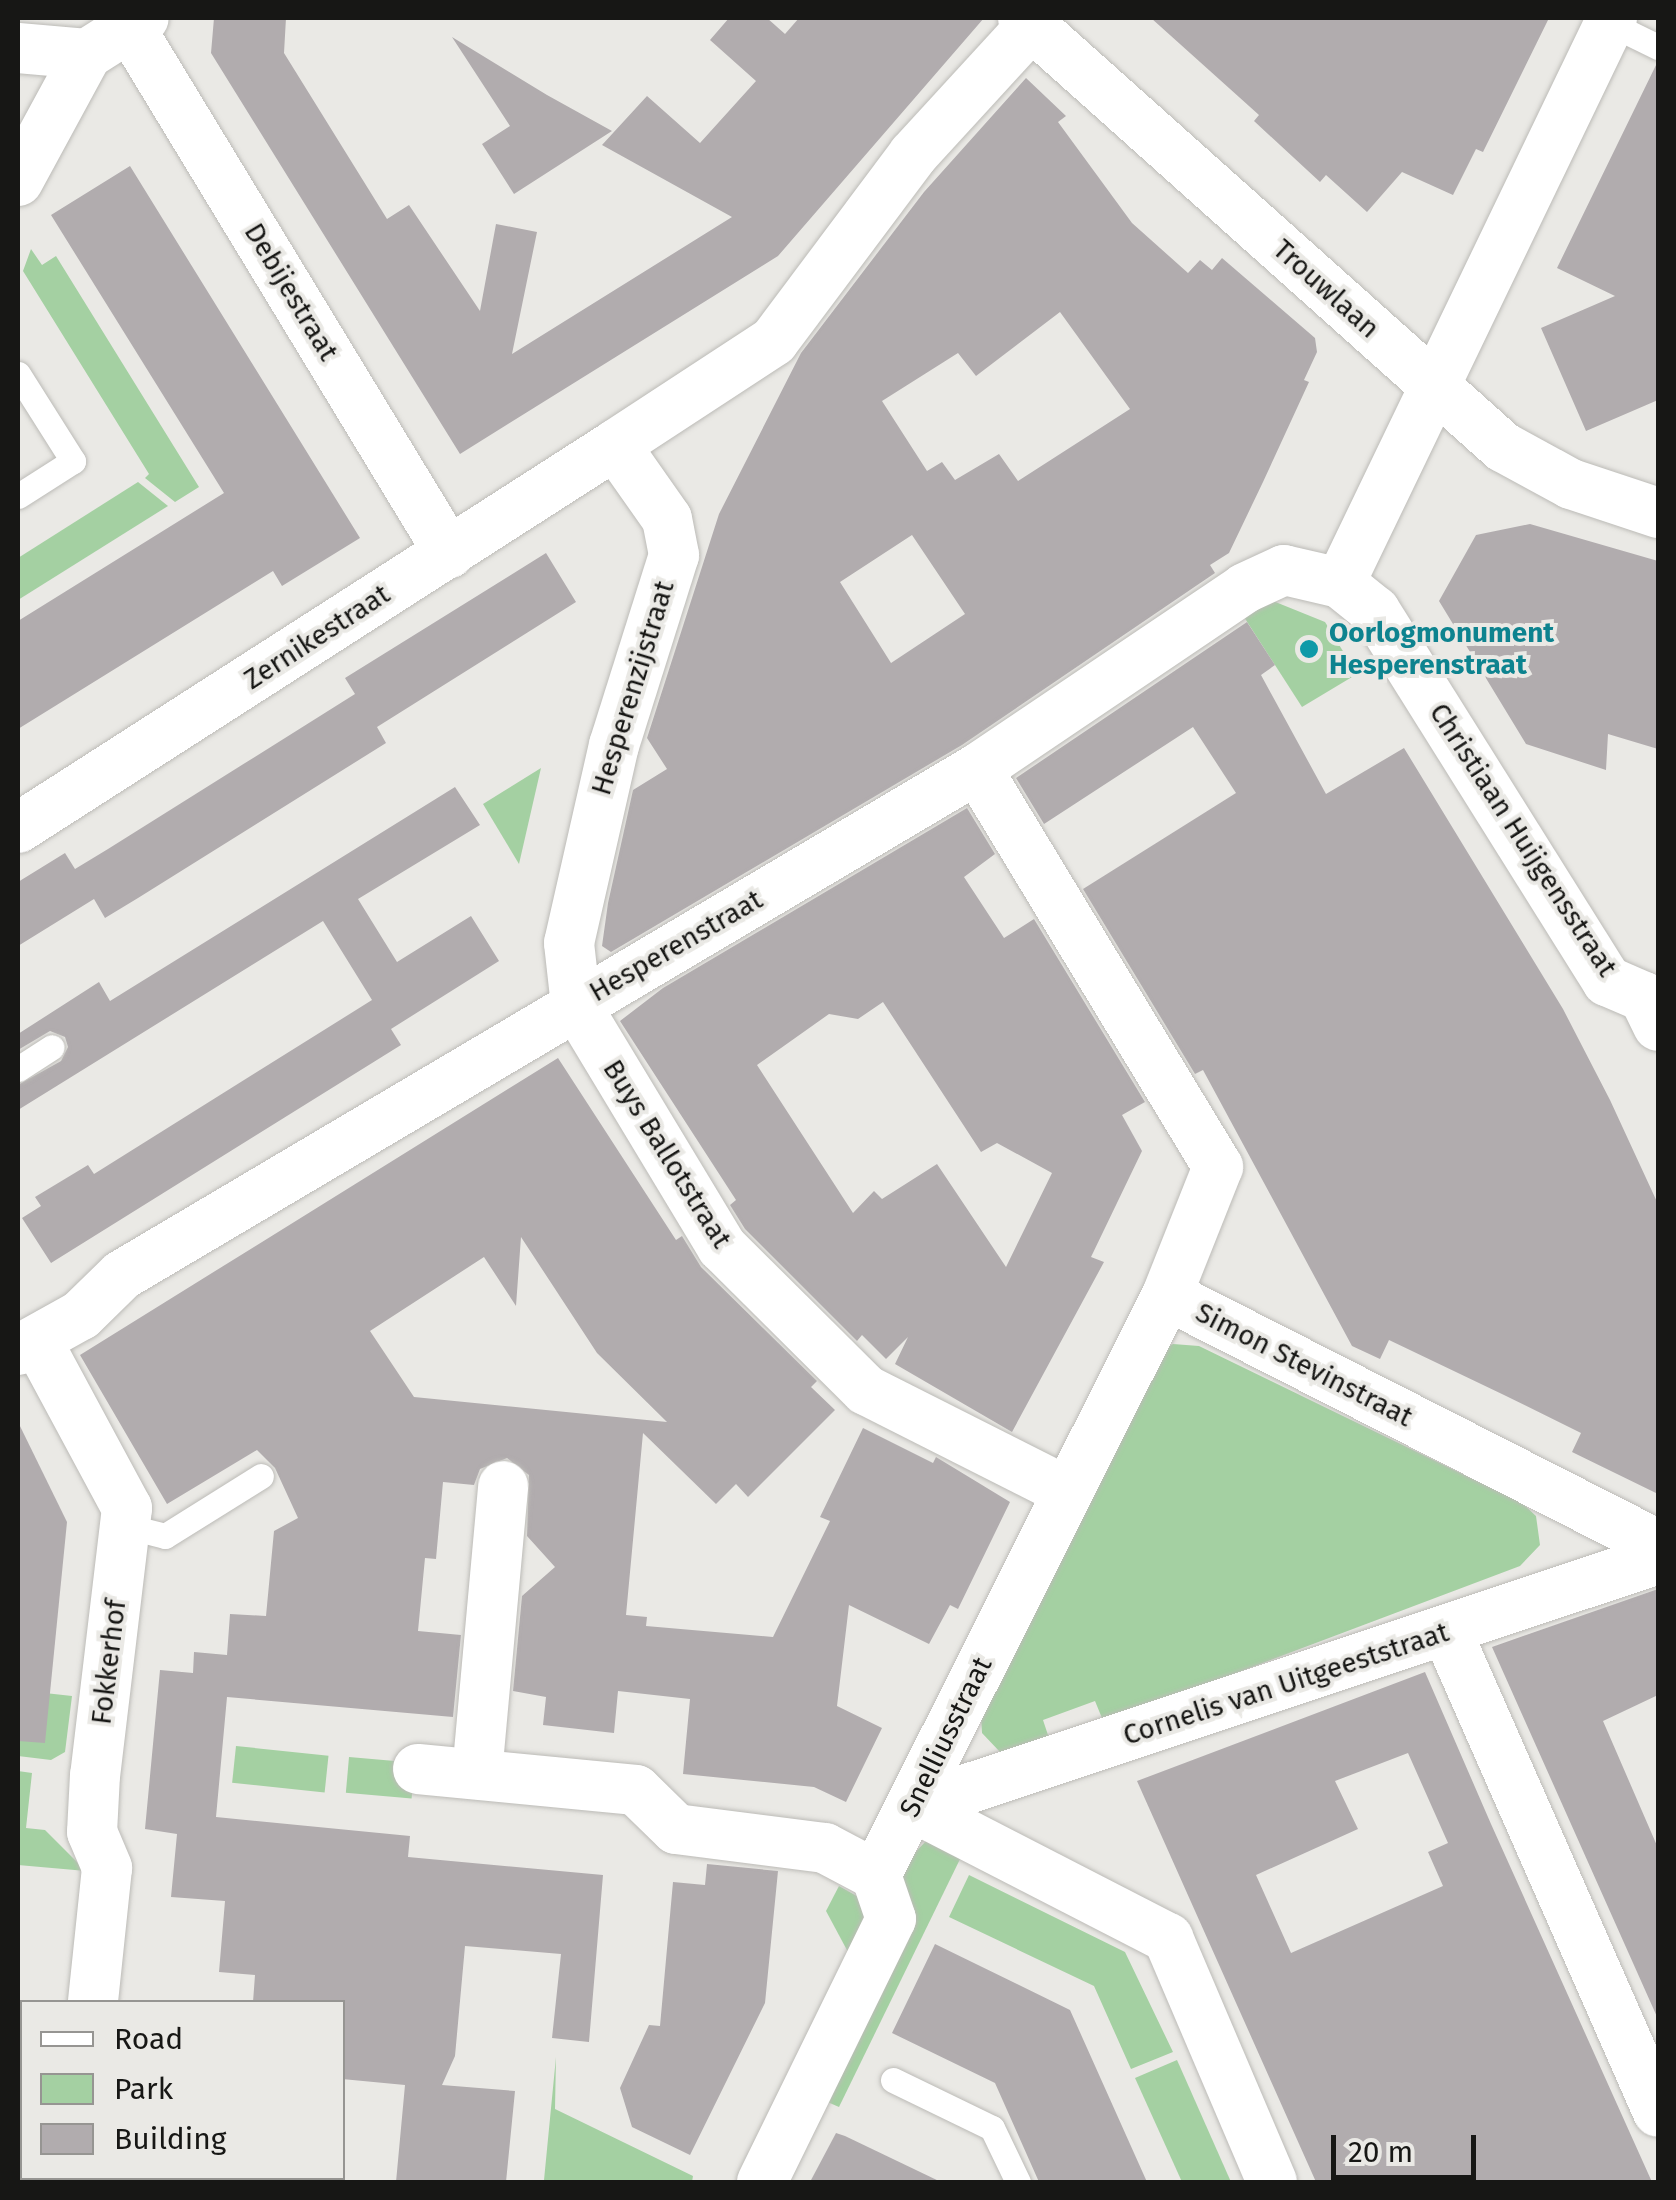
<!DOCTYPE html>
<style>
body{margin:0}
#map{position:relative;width:1676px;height:2200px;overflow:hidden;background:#eae9e5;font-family:"Fira Sans",sans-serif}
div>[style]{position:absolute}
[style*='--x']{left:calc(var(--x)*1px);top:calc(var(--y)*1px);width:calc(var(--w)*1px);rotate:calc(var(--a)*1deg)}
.green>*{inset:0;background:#a4d0a2;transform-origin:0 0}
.building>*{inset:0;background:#b1acae}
.roads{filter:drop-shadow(0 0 2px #bcbbb7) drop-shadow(0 0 2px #bcbbb7)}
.lane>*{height:25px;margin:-12.5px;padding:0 12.5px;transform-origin:12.5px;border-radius:12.5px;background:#fff}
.street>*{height:50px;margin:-25px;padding:0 25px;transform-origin:25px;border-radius:25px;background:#fff}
.dots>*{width:28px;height:28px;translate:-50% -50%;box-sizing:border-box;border:5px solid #eae9e5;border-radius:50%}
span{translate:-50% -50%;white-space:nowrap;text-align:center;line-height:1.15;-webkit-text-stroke:8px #eae9e5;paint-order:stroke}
.street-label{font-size:28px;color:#171715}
.culture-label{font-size:28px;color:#0d838f;font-weight:700}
.left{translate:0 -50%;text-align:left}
.frame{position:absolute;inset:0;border:20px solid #171715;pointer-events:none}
.legend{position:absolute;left:20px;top:2000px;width:325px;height:180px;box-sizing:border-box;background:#eae9e5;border:2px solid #969592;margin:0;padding:12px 18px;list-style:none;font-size:30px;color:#171715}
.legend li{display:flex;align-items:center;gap:20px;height:50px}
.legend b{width:50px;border:2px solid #969592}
.scale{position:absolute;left:1331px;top:2135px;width:145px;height:45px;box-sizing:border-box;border:5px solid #171715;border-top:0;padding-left:12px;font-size:30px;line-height:35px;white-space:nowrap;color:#171715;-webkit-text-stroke:8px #eae9e5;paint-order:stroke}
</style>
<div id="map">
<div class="green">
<div style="clip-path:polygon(31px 249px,42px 265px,56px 256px,199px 487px,175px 502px,145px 478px,149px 474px,23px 271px)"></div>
<div style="clip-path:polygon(138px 482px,168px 506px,18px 600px,18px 558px)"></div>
<div style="clip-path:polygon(1273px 601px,1325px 622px,1357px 674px,1302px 707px,1244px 617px)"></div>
<div style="clip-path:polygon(541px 768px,519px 864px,483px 804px)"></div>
<div style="clip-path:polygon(1173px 1344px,1199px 1346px,1522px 1503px,1536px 1516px,1540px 1545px,1520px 1566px,1104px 1723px,1095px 1701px,1043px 1720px,1051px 1744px,1000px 1752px,982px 1733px,981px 1716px,1165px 1348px)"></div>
<div style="clip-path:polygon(18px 1690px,72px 1696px,65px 1752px,51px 1760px,18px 1756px)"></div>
<div style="left:236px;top:1746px;width:93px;height:37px;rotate:6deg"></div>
<div style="left:349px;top:1757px;width:66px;height:36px;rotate:5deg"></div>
<div style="clip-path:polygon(18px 1771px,32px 1773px,26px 1828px,45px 1830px,86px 1871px,18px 1865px)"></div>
<div style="clip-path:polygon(928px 1839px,963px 1853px,839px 2107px,823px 2100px,901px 1867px)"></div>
<div style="clip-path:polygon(969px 1875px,1125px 1952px,1173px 2052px,1131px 2069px,1094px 1986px,949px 1917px)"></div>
<div style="clip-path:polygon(839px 1886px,862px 1899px,868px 1917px,848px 1952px,826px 1911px)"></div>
<div style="clip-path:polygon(556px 2057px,555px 2109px,693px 2176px,692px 2182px,544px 2180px)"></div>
<div style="clip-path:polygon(1177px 2060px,1181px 2069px,1231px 2182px,1182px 2182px,1135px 2078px)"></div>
</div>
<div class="building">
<div style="clip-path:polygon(214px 18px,286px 18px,284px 53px,387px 219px,409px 205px,480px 311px,496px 224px,537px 232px,512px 354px,732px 217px,602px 145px,647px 96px,700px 143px,756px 81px,710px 40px,729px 18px,767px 18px,785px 34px,799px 18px,984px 18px,778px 256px,460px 454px,211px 53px)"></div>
<div style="clip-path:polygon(1151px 18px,1549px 18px,1483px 152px,1476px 149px,1453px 195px,1402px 172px,1367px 212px,1326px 175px,1320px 182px,1254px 121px,1259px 115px)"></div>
<div style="clip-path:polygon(452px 37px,547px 95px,612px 131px,514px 194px,482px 144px,510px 126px)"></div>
<div style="clip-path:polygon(1657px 63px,1658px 400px,1586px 431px,1541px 328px,1615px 296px,1557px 268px)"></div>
<div style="clip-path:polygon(evenodd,1026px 78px,1066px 116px,1058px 122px,1132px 223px,1188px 273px,1200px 260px,1212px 270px,1222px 258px,1315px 338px,1317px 352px,1304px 380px,1309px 382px,1263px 482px,1229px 553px,1210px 565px,1215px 573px,962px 745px,611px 952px,602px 946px,608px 903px,633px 790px,667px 769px,647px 738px,719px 514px,801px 353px,924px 192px,1026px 78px,1060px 312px,1130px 409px,1018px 481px,999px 454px,955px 480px,942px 462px,927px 471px,882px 401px,958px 353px,976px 376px,1060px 312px,1026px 78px,912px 535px,965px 614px,891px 663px,840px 582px,912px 535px)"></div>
<div style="clip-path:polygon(130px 166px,360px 538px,282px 586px,273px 571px,18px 729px,18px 621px,224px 493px,51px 215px)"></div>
<div style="clip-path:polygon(1530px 524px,1658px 561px,1658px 749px,1608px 734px,1606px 770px,1526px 744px,1439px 601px,1476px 535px)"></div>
<div style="clip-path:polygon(546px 553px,576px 602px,377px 727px,386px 743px,138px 898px,105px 918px,94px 899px,18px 946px,18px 882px,65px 853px,75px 869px,108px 849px,355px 694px,345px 678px)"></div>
<div style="clip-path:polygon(1247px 622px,1275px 665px,1261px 675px,1326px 794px,1404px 748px,1563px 1009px,1610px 1100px,1658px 1204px,1658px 1494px,1572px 1452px,1581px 1433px,1504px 1395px,1389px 1340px,1380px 1359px,1352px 1346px,1203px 1070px,1195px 1074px,1083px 889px,1236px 793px,1193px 727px,1044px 824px,1016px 778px)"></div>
<div style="clip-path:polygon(455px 787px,480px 825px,358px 899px,397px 962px,471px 916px,499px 961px,391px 1029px,401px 1045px,51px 1263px,22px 1218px,41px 1206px,35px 1197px,88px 1165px,94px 1174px,372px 1000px,323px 921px,18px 1110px,18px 1085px,61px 1061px,68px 1047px,65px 1037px,50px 1031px,18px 1050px,18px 1034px,99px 982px,110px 1001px)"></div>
<div style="clip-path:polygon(evenodd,967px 808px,995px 854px,964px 877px,1004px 938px,1034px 919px,1145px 1102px,1122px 1115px,1142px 1151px,1091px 1257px,1104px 1262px,1012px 1432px,895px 1364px,908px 1337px,886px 1359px,862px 1335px,857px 1341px,745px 1229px,730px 1205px,736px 1200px,620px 1021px,663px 988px,967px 808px,883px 1002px,981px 1152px,997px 1143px,1052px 1173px,1006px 1267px,937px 1164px,882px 1199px,874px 1191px,853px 1213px,757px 1065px,829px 1014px,858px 1019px,883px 1002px)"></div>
<div style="clip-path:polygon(evenodd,558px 1058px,676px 1240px,682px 1236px,701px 1267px,817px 1381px,811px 1387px,835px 1410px,748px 1497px,736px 1484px,716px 1504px,643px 1433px,626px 1615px,647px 1617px,646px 1626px,773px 1637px,830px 1521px,820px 1517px,863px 1428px,933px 1463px,936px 1457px,1010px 1502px,958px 1609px,950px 1605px,929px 1644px,849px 1605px,837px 1706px,882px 1728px,846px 1802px,814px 1787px,683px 1774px,690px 1699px,618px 1691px,614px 1733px,543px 1725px,546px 1697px,513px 1691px,522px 1596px,555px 1567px,527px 1536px,529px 1475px,507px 1458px,480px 1469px,474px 1485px,443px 1482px,436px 1559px,425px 1558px,418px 1631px,461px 1635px,453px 1717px,227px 1697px,216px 1817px,410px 1836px,408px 1857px,603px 1875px,589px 2042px,552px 2038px,561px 1954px,465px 1946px,455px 2056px,442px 2085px,515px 2091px,506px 2182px,396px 2182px,405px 2085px,342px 2079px,342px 2002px,253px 2002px,255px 1975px,219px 1972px,225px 1901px,171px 1897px,177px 1834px,145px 1829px,160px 1670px,193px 1673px,194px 1652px,227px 1655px,230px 1614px,266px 1616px,274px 1531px,298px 1518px,275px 1468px,257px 1450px,167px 1504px,80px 1355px,558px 1058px,521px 1237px,597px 1353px,667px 1422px,414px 1397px,370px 1331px,484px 1257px,516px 1306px,521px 1237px)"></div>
<div style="clip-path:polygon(18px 1422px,67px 1522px,45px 1743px,18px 1741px)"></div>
<div style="clip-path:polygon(1658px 1589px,1658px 1695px,1603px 1721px,1658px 1848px,1658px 2019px,1492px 1647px)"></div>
<div style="clip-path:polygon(evenodd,1425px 1672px,1491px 1824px,1652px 2182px,1316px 2182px,1137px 1781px,1425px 1672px,1408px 1753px,1448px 1843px,1428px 1852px,1443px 1886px,1291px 1953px,1256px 1875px,1358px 1829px,1335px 1781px,1408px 1753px)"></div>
<div style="clip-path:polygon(707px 1864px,778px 1871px,765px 2003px,690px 2155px,632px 2127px,620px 2088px,649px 2025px,660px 2026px,673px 1882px,705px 1885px)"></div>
<div style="clip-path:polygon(935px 1944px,1070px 2010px,1147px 2182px,1039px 2182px,995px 2083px,892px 2033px)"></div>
<div style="clip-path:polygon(836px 2133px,845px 2136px,941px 2182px,810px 2182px)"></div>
</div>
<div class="roads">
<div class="lane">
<div style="--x:1609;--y:23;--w:55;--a:26.1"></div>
<div style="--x:18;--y:374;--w:103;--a:57.7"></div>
<div style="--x:73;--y:461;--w:65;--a:147.5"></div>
<div style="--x:18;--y:1069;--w:40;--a:-32.9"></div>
<div style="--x:126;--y:1526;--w:40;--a:14.4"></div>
<div style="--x:165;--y:1536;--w:113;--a:-32"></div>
<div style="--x:893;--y:2080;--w:110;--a:25.9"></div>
<div style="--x:992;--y:2128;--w:60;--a:64.3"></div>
</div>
<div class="street">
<div style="--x:1023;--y:18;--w:644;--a:41.79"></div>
<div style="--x:1503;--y:447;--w:77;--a:28.6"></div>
<div style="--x:1571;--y:484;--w:92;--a:18.4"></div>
<div style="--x:1032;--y:25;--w:176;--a:132.5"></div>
<div style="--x:913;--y:155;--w:232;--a:126.8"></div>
<div style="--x:774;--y:341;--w:190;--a:146.8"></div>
<div style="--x:615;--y:445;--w:90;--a:54.9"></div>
<div style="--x:667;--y:519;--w:37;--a:79"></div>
<div style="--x:674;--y:555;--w:199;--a:107.5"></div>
<div style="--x:614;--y:745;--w:203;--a:102.8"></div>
<div style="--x:569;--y:943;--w:62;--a:83.6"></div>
<div style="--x:576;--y:1005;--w:283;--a:58.9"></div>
<div style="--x:722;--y:1247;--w:203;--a:44.8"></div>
<div style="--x:866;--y:1390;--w:224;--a:26.8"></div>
<div style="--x:132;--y:31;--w:611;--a:58.73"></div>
<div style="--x:18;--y:48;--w:69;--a:5"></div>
<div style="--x:18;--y:181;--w:145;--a:-61.5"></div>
<div style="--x:87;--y:54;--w:67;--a:-32.3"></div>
<div style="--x:1340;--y:583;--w:627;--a:-64.29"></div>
<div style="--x:18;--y:828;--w:709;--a:-32.68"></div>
<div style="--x:1167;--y:1295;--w:551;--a:26.98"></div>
<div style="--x:37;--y:1341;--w:190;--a:61.7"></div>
<div style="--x:127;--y:1508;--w:269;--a:96.8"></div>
<div style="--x:95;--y:1775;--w:57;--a:93"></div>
<div style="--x:92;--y:1832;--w:39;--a:67"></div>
<div style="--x:107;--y:1868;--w:135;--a:96"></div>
<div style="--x:18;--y:1350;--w:72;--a:-29.1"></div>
<div style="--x:81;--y:1315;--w:57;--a:-44.3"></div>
<div style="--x:122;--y:1275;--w:994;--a:-30.62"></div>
<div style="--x:977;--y:769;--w:323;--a:-34"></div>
<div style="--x:1245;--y:588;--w:43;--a:-24.8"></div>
<div style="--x:1284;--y:570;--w:57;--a:13.1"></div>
<div style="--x:1340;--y:583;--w:45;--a:38.7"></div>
<div style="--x:1375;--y:611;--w:437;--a:57.9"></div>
<div style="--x:1607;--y:981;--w:40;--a:23.4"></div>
<div style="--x:1644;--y:997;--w:32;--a:64"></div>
<div style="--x:1447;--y:1632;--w:524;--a:66.27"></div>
<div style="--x:418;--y:1769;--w:219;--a:5.5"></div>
<div style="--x:636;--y:1790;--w:56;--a:44.3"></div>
<div style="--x:676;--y:1829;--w:150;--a:7.3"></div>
<div style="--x:825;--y:1848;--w:58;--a:27.9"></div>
<div style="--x:477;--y:1774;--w:289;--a:-84.8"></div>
<div style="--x:913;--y:1807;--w:785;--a:-18.41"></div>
<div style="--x:913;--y:1807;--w:287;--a:27.2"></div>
<div style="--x:1168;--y:1938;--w:265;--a:66.9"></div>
<div style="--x:84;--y:2178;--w:4;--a:63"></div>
<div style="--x:762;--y:2182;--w:293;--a:-63.9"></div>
<div style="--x:891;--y:1919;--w:46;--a:-108.8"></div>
<div style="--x:876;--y:1875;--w:649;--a:-63.36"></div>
<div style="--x:1167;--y:1295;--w:138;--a:-68.3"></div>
<div style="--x:1218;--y:1167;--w:465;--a:-121.2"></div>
</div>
</div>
<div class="dots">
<div style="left:1309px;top:649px;background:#0f9aa8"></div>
</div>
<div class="street-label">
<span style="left:1326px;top:289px;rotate:42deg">Trouwlaan</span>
<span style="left:291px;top:292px;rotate:59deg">Debijestraat</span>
<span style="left:317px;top:637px;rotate:-33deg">Zernikestraat</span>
<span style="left:633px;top:688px;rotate:-73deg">Hesperenzijstraat</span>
<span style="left:1523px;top:840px;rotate:57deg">Christiaan Huijgensstraat</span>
<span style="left:676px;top:946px;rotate:-30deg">Hesperenstraat</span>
<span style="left:667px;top:1154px;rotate:58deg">Buys Ballotstraat</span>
<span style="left:1304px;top:1365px;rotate:27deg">Simon Stevinstraat</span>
<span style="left:109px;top:1662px;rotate:-83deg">Fokkerhof</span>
<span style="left:1286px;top:1684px;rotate:-18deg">Cornelis van Uitgeeststraat</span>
<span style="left:946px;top:1737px;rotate:-64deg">Snelliusstraat</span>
</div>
<div class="culture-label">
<span class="left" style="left:1329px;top:649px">Oorlogmonument<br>Hesperenstraat</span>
</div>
<div class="frame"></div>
<ul class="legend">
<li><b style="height:12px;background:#fff"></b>Road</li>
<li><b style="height:28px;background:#a4d0a2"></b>Park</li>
<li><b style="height:28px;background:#b1acae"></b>Building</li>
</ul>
<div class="scale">20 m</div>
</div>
